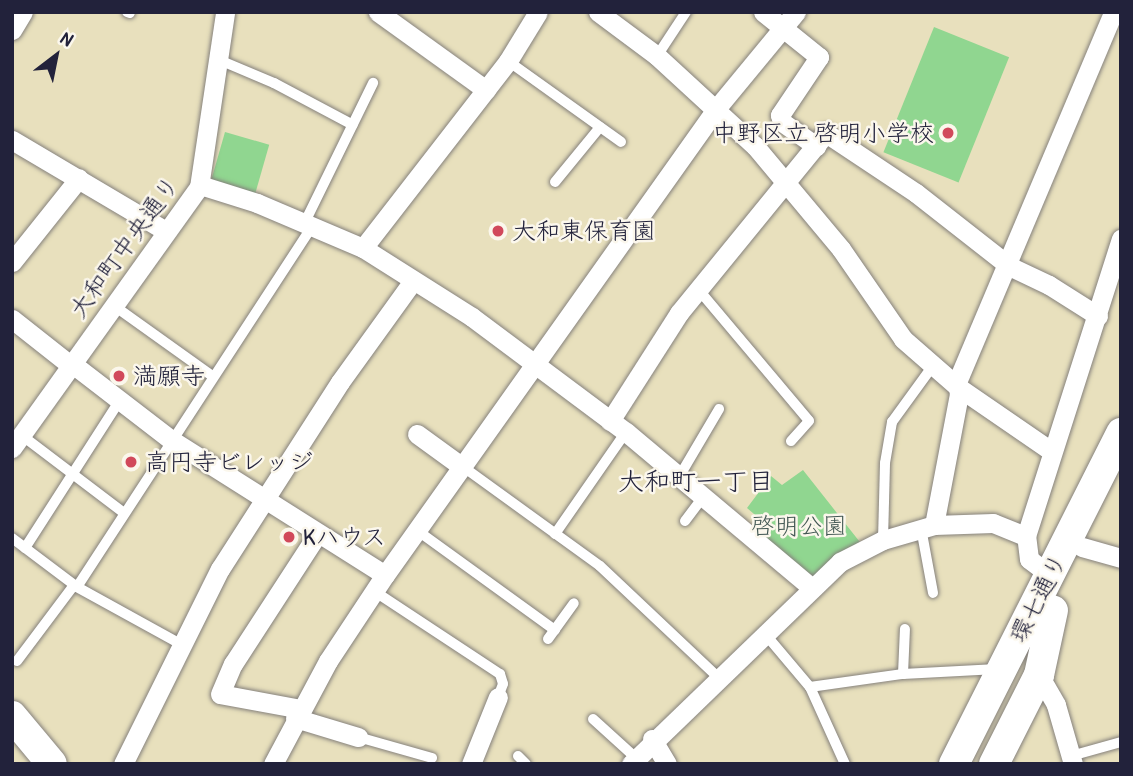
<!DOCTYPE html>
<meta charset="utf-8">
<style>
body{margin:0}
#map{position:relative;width:1133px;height:776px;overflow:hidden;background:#e8e0bd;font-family:"Patrick Hand","Klee One",sans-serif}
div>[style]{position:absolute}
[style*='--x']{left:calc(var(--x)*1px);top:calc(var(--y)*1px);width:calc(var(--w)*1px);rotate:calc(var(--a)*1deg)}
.green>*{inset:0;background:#90d690;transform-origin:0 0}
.roads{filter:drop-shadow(0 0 2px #85817c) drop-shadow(0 0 2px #85817c)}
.service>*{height:10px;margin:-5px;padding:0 5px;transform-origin:5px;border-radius:5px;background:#fff}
.minor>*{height:19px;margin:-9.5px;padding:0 9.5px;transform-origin:9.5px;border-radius:9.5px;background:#fff}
.primary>*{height:30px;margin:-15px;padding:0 15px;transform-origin:15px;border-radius:15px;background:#fff}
.dots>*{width:19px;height:19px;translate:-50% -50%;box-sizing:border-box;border:4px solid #fbf7ec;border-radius:50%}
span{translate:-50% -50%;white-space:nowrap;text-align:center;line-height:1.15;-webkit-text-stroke:5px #fbf7ec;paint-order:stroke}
.poi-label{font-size:24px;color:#22223b}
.right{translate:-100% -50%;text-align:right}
.left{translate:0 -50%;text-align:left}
.street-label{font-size:24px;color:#22223b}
.park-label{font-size:24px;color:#435854}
.neighbourhood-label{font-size:26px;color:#22223b}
.frame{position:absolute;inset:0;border:14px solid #22223b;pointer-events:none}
.north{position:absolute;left:21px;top:21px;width:70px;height:70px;-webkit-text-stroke:5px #fbf7ec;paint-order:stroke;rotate:32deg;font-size:19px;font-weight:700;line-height:28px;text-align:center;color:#22223b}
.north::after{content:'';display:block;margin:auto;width:24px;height:32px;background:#22223b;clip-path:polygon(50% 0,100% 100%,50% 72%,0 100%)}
</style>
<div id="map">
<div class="green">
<div style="left:934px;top:27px;width:81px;height:135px;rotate:22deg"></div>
<div style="left:225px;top:132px;width:46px;height:53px;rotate:16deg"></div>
<div style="clip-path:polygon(803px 470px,863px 546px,812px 588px,750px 532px,761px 520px,747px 508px,771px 476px,782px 485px)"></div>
</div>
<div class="roads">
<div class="service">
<div style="--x:127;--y:12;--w:3;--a:18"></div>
<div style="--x:657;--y:56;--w:53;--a:-56.6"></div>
<div style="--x:217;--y:59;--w:62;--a:22.8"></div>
<div style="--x:274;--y:83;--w:89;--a:28"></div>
<div style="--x:508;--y:61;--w:139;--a:35.6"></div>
<div style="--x:555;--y:182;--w:71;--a:-50.7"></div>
<div style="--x:305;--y:222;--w:155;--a:-63.9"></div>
<div style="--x:698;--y:289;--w:172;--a:49.9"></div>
<div style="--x:809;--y:421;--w:27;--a:132"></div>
<div style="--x:113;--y:305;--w:122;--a:35.6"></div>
<div style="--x:20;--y:434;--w:131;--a:37.2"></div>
<div style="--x:462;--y:466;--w:170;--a:35.9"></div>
<div style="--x:600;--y:566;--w:166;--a:43.3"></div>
<div style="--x:679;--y:477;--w:79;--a:-59.5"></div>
<div style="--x:685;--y:521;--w:30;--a:-53"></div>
<div style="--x:921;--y:528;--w:66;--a:79.5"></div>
<div style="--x:418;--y:531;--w:169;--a:35.9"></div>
<div style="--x:555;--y:534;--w:124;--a:-55.2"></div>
<div style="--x:12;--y:538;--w:81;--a:37"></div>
<div style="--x:77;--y:587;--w:120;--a:28.9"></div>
<div style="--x:883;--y:540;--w:77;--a:-88.5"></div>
<div style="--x:885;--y:463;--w:42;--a:-80.3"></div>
<div style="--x:892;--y:422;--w:68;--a:-54"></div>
<div style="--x:25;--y:548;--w:172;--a:-57.3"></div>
<div style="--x:77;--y:587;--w:431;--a:-56.9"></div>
<div style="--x:374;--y:591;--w:151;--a:33.4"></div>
<div style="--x:500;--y:674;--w:10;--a:73"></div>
<div style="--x:503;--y:684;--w:14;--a:111"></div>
<div style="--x:766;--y:635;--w:68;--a:49.8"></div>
<div style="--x:810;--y:687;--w:85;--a:65.6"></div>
<div style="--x:548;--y:639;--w:44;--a:-54.2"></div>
<div style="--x:17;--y:661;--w:95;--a:-53.1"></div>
<div style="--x:903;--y:674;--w:45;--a:-87.5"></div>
<div style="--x:810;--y:687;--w:94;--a:-8"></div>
<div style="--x:903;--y:674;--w:94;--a:-3"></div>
<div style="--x:593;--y:719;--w:58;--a:42.2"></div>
<div style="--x:358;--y:737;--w:77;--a:15.8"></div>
<div style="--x:518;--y:756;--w:11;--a:45"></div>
<div style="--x:1071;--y:756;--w:52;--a:-15.6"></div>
</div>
<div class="minor">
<div style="--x:378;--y:12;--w:133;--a:35.8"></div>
<div style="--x:598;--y:12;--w:74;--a:36.7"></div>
<div style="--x:657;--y:56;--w:133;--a:42.6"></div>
<div style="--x:755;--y:146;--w:134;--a:50.1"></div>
<div style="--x:841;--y:249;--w:109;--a:55.4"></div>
<div style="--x:903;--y:339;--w:73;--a:41.1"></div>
<div style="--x:958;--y:387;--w:113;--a:34.5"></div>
<div style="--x:763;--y:12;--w:72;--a:38.8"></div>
<div style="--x:819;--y:57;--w:70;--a:123.9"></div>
<div style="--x:780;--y:115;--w:7;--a:74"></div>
<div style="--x:782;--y:122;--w:42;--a:35.2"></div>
<div style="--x:12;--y:30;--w:21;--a:-59"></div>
<div style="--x:12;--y:140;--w:179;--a:30.6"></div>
<div style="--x:200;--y:185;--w:60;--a:17.5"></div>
<div style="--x:257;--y:203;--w:115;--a:23"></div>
<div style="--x:363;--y:248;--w:129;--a:32.3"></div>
<div style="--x:472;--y:317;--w:192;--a:36.8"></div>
<div style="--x:626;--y:432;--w:243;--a:40"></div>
<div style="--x:363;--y:248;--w:237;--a:-52.2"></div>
<div style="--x:508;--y:61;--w:57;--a:-58.5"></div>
<div style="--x:12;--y:262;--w:107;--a:-51.4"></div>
<div style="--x:12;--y:319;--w:73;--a:38.3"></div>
<div style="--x:70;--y:362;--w:126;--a:37.6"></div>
<div style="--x:170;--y:439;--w:254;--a:32.3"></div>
<div style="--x:610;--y:421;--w:128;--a:-57.4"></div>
<div style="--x:679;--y:313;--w:232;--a:-50.8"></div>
<div style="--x:826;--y:133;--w:108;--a:33.7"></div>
<div style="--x:916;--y:193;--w:118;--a:38.1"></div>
<div style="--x:1009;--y:266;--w:44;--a:25.4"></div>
<div style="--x:1049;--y:285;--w:58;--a:32.3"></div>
<div style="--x:417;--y:434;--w:54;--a:36"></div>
<div style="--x:12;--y:448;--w:321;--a:-54.4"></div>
<div style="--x:199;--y:187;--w:177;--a:-81.5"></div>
<div style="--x:934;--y:525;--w:133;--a:-79.2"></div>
<div style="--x:959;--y:394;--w:12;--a:-99"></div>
<div style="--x:957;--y:382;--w:402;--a:-67.1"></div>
<div style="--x:1082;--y:547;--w:41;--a:15.8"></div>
<div style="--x:1050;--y:575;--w:26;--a:-143"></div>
<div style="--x:1029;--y:559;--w:23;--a:-97"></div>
<div style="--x:1026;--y:536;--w:312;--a:-72.3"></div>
<div style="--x:1039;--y:675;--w:34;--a:60"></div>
<div style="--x:1056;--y:705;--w:61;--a:73.9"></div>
<div style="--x:301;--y:709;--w:82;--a:-169.5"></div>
<div style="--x:220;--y:694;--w:33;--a:-67"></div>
<div style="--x:233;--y:664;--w:156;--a:-57"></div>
<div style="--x:295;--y:718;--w:66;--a:16.8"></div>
<div style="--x:652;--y:739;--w:29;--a:59"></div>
<div style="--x:123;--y:764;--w:218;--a:-63.6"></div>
<div style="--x:220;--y:569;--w:222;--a:-57.3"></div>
<div style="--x:340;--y:382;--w:123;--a:-54.2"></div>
<div style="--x:273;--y:764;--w:117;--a:-61.9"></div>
<div style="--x:328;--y:661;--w:103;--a:-56.5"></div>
<div style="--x:385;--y:575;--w:572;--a:-54.61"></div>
<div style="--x:716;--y:109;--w:126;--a:-50.5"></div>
<div style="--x:471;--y:764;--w:72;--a:-68.1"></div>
<div style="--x:631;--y:764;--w:291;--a:-44"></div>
<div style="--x:840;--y:562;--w:48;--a:-27.1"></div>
<div style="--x:883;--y:540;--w:53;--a:-16.4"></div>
<div style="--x:934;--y:525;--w:59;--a:-1.9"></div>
<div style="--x:993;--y:523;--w:35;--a:22"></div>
</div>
<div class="primary">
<div style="--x:12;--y:716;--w:62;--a:50.2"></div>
<div style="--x:954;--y:764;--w:371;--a:-63.2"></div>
<div style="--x:994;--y:764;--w:100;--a:-63.2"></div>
<div style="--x:1039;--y:675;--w:66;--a:-77.8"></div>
</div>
</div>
<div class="dots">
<div style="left:948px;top:133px;background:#d1495b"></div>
<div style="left:498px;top:231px;background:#d1495b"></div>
<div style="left:119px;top:376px;background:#d1495b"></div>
<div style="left:131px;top:462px;background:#d1495b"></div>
<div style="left:289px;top:537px;background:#d1495b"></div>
</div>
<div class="poi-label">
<span class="right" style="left:934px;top:133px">中野区立 啓明小学校</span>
<span class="left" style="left:512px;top:231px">大和東保育園</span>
<span class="left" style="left:133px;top:376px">満願寺</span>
<span class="left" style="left:145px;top:462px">高円寺ビレッジ</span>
<span class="left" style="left:303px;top:537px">Kハウス</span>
</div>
<div class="street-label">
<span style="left:124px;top:247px;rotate:-54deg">大和町中央通り</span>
<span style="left:1038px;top:598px;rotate:-63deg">環七通り</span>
</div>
<div class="park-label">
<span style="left:799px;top:526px">啓明公園</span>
</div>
<div class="neighbourhood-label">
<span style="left:696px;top:481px">大和町一丁目</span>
</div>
<div class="frame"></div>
<div class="north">N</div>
</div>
